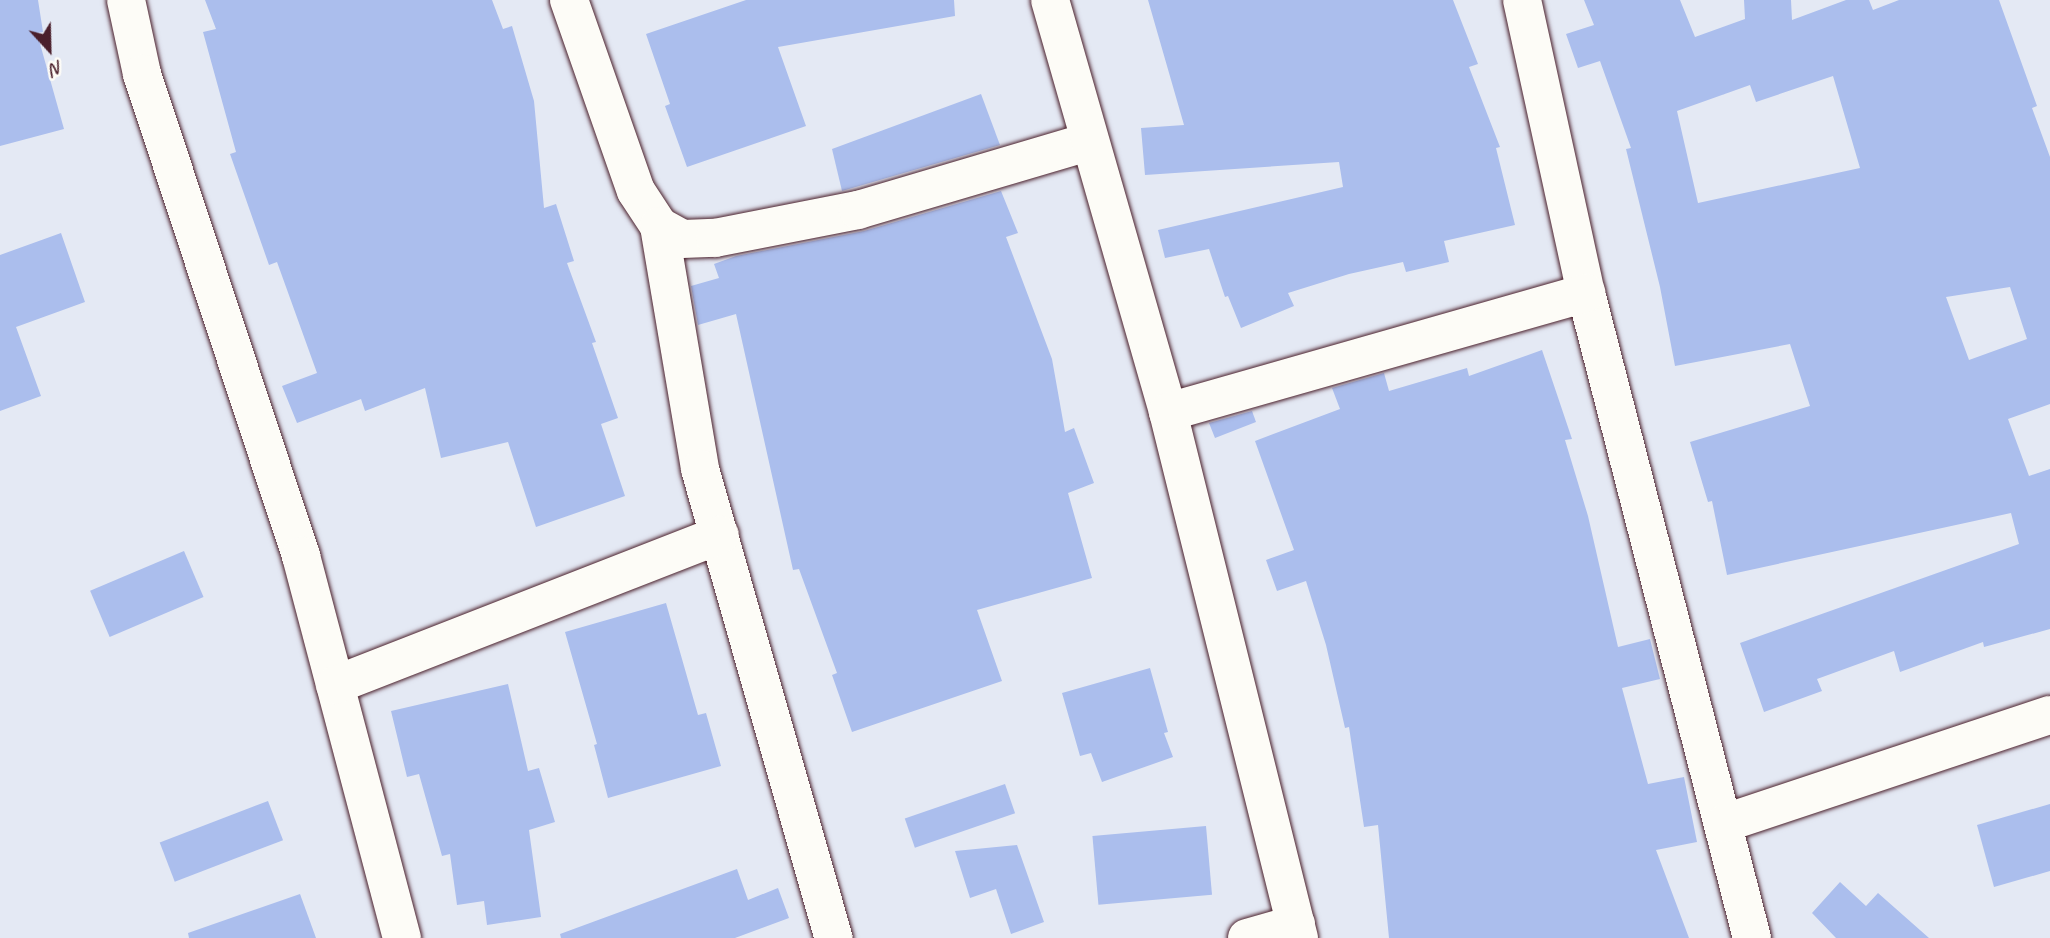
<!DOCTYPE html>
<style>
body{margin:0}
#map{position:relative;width:2050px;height:938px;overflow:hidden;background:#e4e9f4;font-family:Caveat,sans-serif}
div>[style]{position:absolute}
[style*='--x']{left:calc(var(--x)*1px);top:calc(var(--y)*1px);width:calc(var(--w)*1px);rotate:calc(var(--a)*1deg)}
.building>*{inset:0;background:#abbeed;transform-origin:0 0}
.roads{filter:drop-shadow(0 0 2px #4a1f2b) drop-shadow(0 0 2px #4a1f2b)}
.minor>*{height:38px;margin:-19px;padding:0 19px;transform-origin:19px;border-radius:19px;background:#fdfcf7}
span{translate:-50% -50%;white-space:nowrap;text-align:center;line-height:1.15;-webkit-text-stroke:6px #fdfcf7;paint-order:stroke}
.north{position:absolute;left:14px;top:14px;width:70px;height:70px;-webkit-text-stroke:5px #fdfcf7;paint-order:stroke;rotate:158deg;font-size:19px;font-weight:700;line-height:28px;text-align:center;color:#4a1f2b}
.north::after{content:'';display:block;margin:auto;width:24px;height:32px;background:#4a1f2b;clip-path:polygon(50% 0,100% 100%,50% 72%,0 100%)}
</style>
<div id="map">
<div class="building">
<div style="clip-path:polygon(0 0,38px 0,43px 32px,37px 33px,64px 129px,0 146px)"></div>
<div style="clip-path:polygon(205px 0,492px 0,503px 29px,512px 26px,534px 101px,544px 208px,556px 204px,574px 261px,567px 263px,596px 342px,592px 343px,618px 418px,601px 424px,625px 496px,536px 527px,508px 442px,441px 458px,425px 388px,365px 411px,361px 399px,297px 423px,282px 386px,317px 373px,277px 262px,269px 265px,230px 154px,236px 152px,203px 32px,216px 29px)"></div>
<div style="clip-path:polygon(746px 0,954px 0,955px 16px,778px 47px,806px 126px,687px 167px,665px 106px,670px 104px,646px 34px)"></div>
<div style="clip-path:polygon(1148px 0,1453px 0,1478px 64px,1469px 67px,1500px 147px,1496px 148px,1515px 225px,1444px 241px,1449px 262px,1406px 272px,1403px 262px,1349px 274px,1288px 293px,1294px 306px,1241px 328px,1228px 296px,1225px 297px,1209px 249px,1165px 258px,1158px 230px,1343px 187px,1339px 162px,1145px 175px,1141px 128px,1184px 125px)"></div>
<div style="clip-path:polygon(evenodd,1584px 0,1680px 0,1695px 37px,1745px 19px,1744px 0,1791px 0,1792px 20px,1846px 0,1869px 0,1873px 10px,1899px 0,1999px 0,2037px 106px,2032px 108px,2050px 157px,2050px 404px,2008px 419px,2029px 476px,2050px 469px,2050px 629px,1984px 647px,1983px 642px,1900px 672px,1894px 651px,1817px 679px,1822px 691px,1764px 712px,1740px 643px,2019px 544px,2011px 513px,1727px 575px,1712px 501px,1708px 502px,1690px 442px,1810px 406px,1790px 344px,1675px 366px,1660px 287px,1626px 149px,1631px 148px,1600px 61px,1578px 68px,1566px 34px,1594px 25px,1584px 0,1833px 76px,1860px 168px,1698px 203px,1677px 111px,1750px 85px,1756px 102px,1833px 76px,1584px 0,2010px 287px,2027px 339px,1969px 360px,1946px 297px,2010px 287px)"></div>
<div style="clip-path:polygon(981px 94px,1000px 145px,842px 191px,832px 149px)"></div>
<div style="clip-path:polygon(1001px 191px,1018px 233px,1006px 237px,1052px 359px,1065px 432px,1074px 428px,1094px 483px,1068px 493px,1092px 578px,977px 610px,1002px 681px,852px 732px,832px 675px,837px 673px,799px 569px,793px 570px,736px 314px,698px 325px,691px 286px,719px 278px,714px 264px,736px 256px,864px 231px)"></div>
<div style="clip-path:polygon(61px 233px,85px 302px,16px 327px,41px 396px,0 411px,0 255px)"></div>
<div style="clip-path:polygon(1542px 350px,1572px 439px,1565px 440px,1588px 516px,1618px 647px,1650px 639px,1660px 679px,1622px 688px,1648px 784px,1684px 777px,1697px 842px,1656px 850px,1689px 938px,1389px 938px,1378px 825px,1364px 827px,1349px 727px,1345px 728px,1326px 645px,1306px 581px,1277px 591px,1266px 560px,1294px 550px,1255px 441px,1340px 409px,1332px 388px,1384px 373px,1389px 391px,1467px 368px,1469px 376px)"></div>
<div style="clip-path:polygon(1252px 411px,1256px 422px,1215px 438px,1209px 423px)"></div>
<div style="left:184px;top:551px;width:50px;height:102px;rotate:67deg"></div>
<div style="clip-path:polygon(666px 603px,698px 715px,706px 713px,721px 766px,608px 798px,594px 745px,597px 744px,565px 632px)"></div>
<div style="clip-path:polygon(1150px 668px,1168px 732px,1164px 733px,1173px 757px,1102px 782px,1091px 753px,1080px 756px,1062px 693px)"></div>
<div style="clip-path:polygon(508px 684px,528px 771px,539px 768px,555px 822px,529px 830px,541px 917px,487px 925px,484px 901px,457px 905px,450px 854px,442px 856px,419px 774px,407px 777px,391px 711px)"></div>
<div style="left:1005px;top:784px;width:31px;height:106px;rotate:71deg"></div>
<div style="left:268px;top:801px;width:42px;height:116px;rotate:69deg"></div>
<div style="clip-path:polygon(2050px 804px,2050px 871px,1994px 887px,1977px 825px)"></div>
<div style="left:1206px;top:826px;width:69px;height:114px;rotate:85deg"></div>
<div style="clip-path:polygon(1017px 845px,1044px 922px,1011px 934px,996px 889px,970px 898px,955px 851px)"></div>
<div style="clip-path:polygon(737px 869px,748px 900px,778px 888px,789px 918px,735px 938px,561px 938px,560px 934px)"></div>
<div style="clip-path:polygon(1840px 882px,1866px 906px,1878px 893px,1929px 938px,1836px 938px,1812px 913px)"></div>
<div style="clip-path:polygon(300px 894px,316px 938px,189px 938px,188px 933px)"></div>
</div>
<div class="roads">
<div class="minor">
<div style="--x:126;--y:0;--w:76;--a:77.8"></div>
<div style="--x:142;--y:74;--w:508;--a:71.74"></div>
<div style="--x:301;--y:556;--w:395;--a:75.2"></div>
<div style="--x:569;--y:0;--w:202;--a:70.7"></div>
<div style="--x:636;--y:191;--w:42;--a:56.7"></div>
<div style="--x:659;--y:226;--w:26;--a:29"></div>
<div style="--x:682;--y:239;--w:33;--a:-2"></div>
<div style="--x:715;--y:238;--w:146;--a:-11.1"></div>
<div style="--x:858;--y:210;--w:240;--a:-16.5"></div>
<div style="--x:1050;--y:0;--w:429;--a:74"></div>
<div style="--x:1168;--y:412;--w:542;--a:76.02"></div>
<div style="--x:1522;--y:0;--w:300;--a:77.7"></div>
<div style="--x:1586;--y:293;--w:666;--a:75.57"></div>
<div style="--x:659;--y:226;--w:246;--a:80.4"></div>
<div style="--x:700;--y:469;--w:488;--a:74.1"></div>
<div style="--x:1168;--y:412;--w:435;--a:-15.9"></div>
<div style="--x:335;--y:685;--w:413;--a:-21.3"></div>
<div style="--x:1725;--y:823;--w:342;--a:-18.4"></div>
<div style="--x:1247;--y:938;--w:51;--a:-15.9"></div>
</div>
</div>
<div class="north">N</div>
</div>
